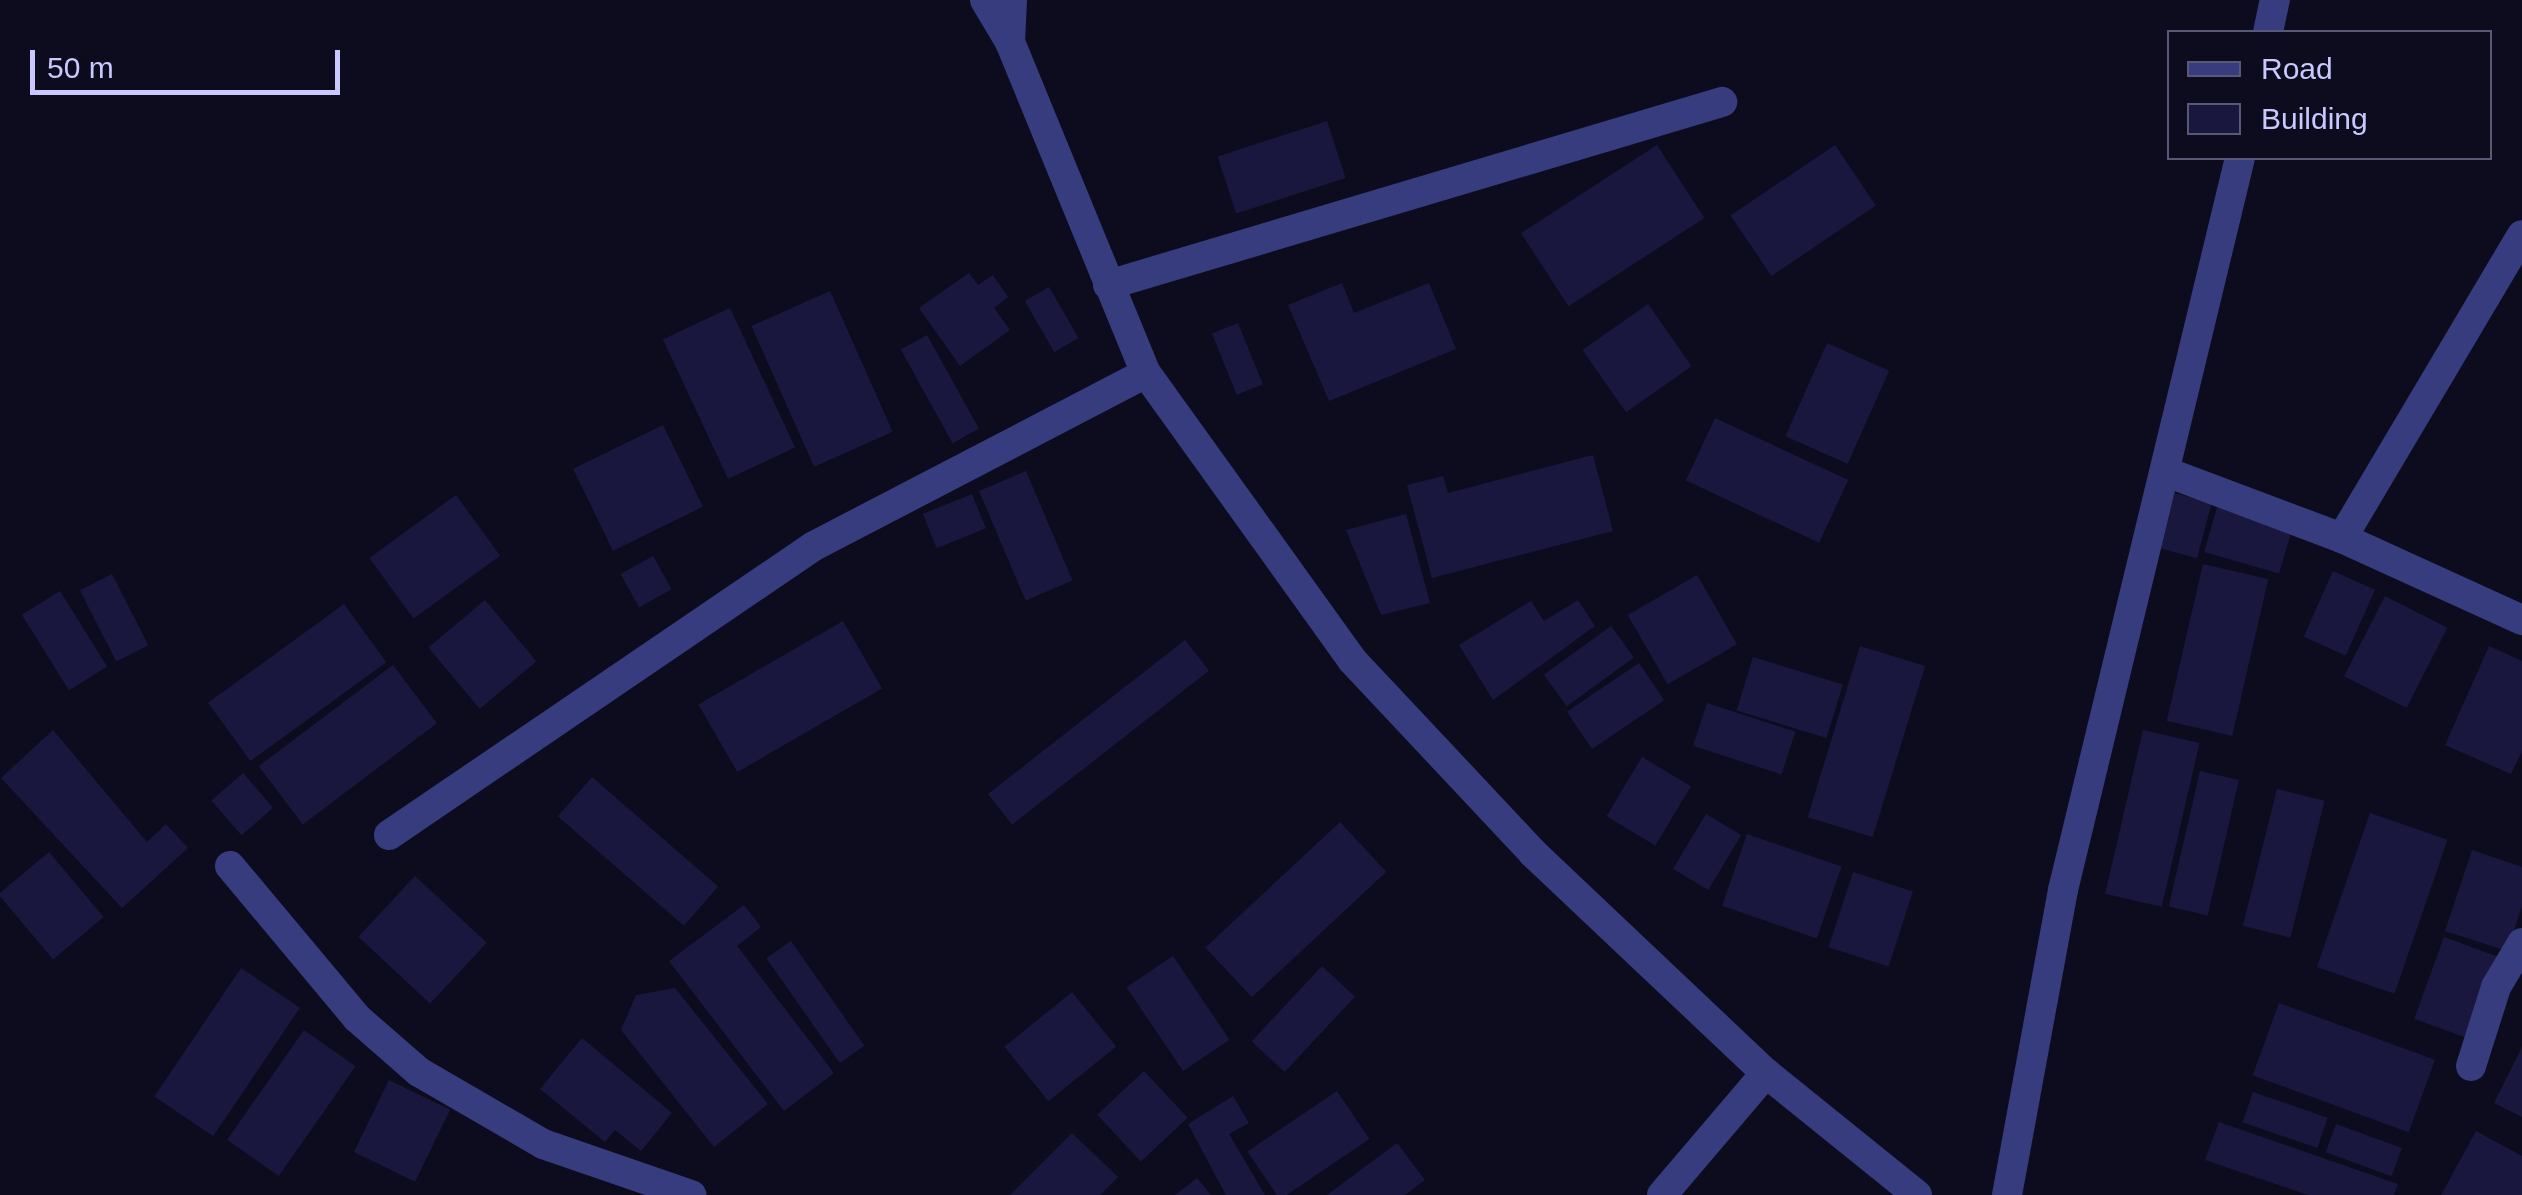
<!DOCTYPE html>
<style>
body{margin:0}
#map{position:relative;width:2522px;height:1195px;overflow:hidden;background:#0c0c1e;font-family:Helvetica,sans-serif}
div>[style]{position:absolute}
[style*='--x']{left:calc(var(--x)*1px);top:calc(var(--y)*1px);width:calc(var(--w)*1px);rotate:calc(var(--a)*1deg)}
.building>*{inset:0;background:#1a173f;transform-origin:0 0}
.minor>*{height:30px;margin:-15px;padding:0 15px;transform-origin:15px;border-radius:15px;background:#363c7e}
span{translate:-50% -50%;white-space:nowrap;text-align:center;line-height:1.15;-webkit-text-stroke:8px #0c0c1e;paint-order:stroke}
.legend{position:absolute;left:2167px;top:30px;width:325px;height:130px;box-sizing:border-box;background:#0c0c1e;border:2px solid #585878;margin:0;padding:12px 18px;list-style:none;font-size:30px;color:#c9c9ff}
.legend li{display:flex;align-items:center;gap:20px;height:50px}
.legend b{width:50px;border:2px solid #585878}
.scale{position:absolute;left:30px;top:50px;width:310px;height:45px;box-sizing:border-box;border:5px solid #c9c9ff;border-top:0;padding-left:12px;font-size:30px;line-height:35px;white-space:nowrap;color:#c9c9ff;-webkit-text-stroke:8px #0c0c1e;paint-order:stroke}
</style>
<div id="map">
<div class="building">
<div style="left:1327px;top:121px;width:60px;height:115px;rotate:72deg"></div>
<div style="left:1657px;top:145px;width:87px;height:162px;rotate:57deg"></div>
<div style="left:1835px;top:145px;width:73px;height:126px;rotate:56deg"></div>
<div style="clip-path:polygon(969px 273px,978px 285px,993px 275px,1008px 297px,994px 308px,1010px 330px,960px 366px,919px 308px)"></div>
<div style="clip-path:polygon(1342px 283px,1354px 313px,1429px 283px,1456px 349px,1329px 401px,1288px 305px)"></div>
<div style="left:1049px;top:287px;width:59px;height:28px;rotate:60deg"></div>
<div style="left:830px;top:291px;width:154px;height:86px;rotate:66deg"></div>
<div style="left:1648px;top:304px;width:76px;height:80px;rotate:55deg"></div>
<div style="left:730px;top:308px;width:154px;height:74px;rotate:65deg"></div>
<div style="left:1238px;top:323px;width:66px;height:28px;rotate:68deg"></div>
<div style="left:927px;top:335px;width:107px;height:30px;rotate:61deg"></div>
<div style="left:1827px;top:343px;width:68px;height:102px;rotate:24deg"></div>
<div style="left:1715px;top:418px;width:147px;height:69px;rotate:25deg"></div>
<div style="left:663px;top:425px;width:91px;height:100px;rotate:64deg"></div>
<div style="clip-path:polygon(1593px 455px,1613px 531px,1432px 578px,1407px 485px,1443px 476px,1448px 493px)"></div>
<div style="left:1026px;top:471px;width:119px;height:51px;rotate:67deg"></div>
<div style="left:2174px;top:493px;width:39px;height:57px;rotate:15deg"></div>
<div style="left:972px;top:494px;width:37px;height:53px;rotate:68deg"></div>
<div style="left:456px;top:495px;width:75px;height:107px;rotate:54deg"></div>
<div style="left:2218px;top:504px;width:78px;height:50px;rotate:16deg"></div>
<div style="clip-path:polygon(1406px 514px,1430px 603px,1381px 615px,1346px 530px)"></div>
<div style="left:653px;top:556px;width:38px;height:37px;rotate:61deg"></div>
<div style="left:2203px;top:564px;width:67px;height:161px;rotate:13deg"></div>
<div style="left:2333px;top:571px;width:46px;height:72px;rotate:24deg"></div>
<div style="left:112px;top:574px;width:80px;height:36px;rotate:63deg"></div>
<div style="left:1697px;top:575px;width:80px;height:80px;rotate:60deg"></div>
<div style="left:60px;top:591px;width:89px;height:45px;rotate:58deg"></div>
<div style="left:2385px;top:596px;width:70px;height:90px;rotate:27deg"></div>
<div style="left:485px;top:600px;width:80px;height:74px;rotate:50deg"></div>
<div style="clip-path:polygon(1578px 600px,1595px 626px,1493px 700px,1459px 645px,1531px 601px,1544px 621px)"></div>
<div style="left:344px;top:604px;width:72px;height:168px;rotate:54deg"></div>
<div style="left:843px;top:621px;width:78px;height:167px;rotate:60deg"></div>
<div style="left:1611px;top:626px;width:39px;height:83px;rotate:54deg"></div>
<div style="left:1185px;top:640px;width:39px;height:250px;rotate:52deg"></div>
<div style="left:1860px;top:646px;width:68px;height:179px;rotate:17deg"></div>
<div style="clip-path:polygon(2489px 646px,2522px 661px,2522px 751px,2511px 774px,2445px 745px)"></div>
<div style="left:1753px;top:657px;width:94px;height:56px;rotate:17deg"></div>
<div style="left:1639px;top:663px;width:45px;height:87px;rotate:56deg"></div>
<div style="left:393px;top:665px;width:73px;height:168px;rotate:53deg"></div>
<div style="left:1707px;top:703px;width:93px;height:45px;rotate:18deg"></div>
<div style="clip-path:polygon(53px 730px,147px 842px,166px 824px,188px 848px,122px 908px,1px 778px)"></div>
<div style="left:2143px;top:730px;width:58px;height:168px;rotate:13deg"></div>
<div style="left:1642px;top:757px;width:57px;height:69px;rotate:31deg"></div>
<div style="left:2200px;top:771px;width:40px;height:139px;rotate:13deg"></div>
<div style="left:243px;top:773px;width:46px;height:42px;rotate:49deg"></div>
<div style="left:592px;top:777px;width:167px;height:52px;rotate:41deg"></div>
<div style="left:2277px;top:789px;width:49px;height:141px;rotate:14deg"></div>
<div style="left:2370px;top:813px;width:82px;height:163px;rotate:19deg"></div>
<div style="left:1706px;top:814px;width:41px;height:64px;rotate:31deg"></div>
<div style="left:1340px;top:822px;width:68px;height:184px;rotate:47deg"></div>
<div style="left:1747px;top:834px;width:100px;height:76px;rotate:19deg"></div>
<div style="clip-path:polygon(2472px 850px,2522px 867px,2522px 906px,2507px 951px,2445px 931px)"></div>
<div style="left:49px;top:852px;width:85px;height:66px;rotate:50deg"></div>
<div style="left:1853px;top:872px;width:63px;height:79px;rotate:18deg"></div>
<div style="left:415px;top:876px;width:98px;height:83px;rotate:43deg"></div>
<div style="clip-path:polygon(744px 905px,761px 927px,737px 946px,834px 1073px,784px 1111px,669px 961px)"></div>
<div style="left:2444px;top:937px;width:65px;height:87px;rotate:20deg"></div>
<div style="left:791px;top:941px;width:128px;height:30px;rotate:55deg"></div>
<div style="left:1173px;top:956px;width:101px;height:56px;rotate:56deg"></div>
<div style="left:1322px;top:966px;width:45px;height:103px;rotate:43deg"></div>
<div style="left:241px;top:968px;width:71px;height:155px;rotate:34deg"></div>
<div style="clip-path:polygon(675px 988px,768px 1104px,714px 1147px,621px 1030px,636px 995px)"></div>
<div style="left:1072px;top:992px;width:70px;height:87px;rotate:51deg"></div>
<div style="left:2279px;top:1003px;width:166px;height:77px;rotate:20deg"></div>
<div style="left:304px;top:1030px;width:63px;height:134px;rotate:35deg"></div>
<div style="clip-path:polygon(582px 1038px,672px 1113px,641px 1151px,615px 1130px,605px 1142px,540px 1089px)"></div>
<div style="clip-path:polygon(2522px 1047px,2522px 1117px,2494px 1103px)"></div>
<div style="left:1144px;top:1071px;width:64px;height:64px;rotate:47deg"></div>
<div style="left:389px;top:1080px;width:68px;height:80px;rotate:26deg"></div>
<div style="left:1337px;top:1091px;width:58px;height:108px;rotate:56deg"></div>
<div style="left:2253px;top:1092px;width:79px;height:32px;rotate:19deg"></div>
<div style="clip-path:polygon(1233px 1096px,1249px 1123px,1229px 1134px,1265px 1195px,1226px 1195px,1188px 1124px)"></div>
<div style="clip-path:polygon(2219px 1122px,2398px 1184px,2394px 1195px,2308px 1195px,2205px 1160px)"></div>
<div style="left:2336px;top:1124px;width:70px;height:30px;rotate:20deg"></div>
<div style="clip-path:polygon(2476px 1131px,2522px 1156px,2522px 1195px,2441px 1195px)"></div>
<div style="clip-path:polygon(1072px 1133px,1118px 1177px,1100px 1195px,1010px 1195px)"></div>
<div style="clip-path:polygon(1397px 1143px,1425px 1180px,1405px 1195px,1327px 1195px)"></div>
<div style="clip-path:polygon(1197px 1178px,1211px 1195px,1175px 1195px)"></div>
</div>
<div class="minor">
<div style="--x:985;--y:0;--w:49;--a:59.2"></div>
<div style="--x:1012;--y:0;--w:42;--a:92.7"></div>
<div style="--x:1010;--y:42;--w:358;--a:67.7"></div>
<div style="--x:1146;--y:373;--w:353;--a:54.3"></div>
<div style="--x:1352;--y:660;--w:265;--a:46.8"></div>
<div style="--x:1533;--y:853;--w:320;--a:43.4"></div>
<div style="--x:1766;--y:1073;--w:194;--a:38.9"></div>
<div style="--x:2268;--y:32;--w:33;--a:-78"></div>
<div style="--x:1108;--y:285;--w:641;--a:-16.6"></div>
<div style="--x:2169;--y:473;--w:185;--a:20.6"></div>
<div style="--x:2342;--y:538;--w:198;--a:24.5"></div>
<div style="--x:2342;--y:538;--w:352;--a:-59.3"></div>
<div style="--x:389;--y:835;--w:514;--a:-34.22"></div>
<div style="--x:814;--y:546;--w:374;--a:-27.5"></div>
<div style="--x:230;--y:866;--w:198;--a:50.1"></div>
<div style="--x:357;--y:1018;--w:82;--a:41.1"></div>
<div style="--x:419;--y:1072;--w:143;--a:30.1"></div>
<div style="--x:543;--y:1144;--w:157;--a:19"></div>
<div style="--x:2471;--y:1066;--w:83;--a:-72.4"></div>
<div style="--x:2496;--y:987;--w:51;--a:-59.4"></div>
<div style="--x:1662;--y:1195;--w:160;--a:-49.6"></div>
<div style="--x:2007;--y:1195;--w:310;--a:-79.6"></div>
<div style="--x:2063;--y:890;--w:753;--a:-76.41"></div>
</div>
<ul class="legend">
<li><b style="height:12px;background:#363c7e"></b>Road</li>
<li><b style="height:28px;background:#1a173f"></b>Building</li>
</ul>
<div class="scale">50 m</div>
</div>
